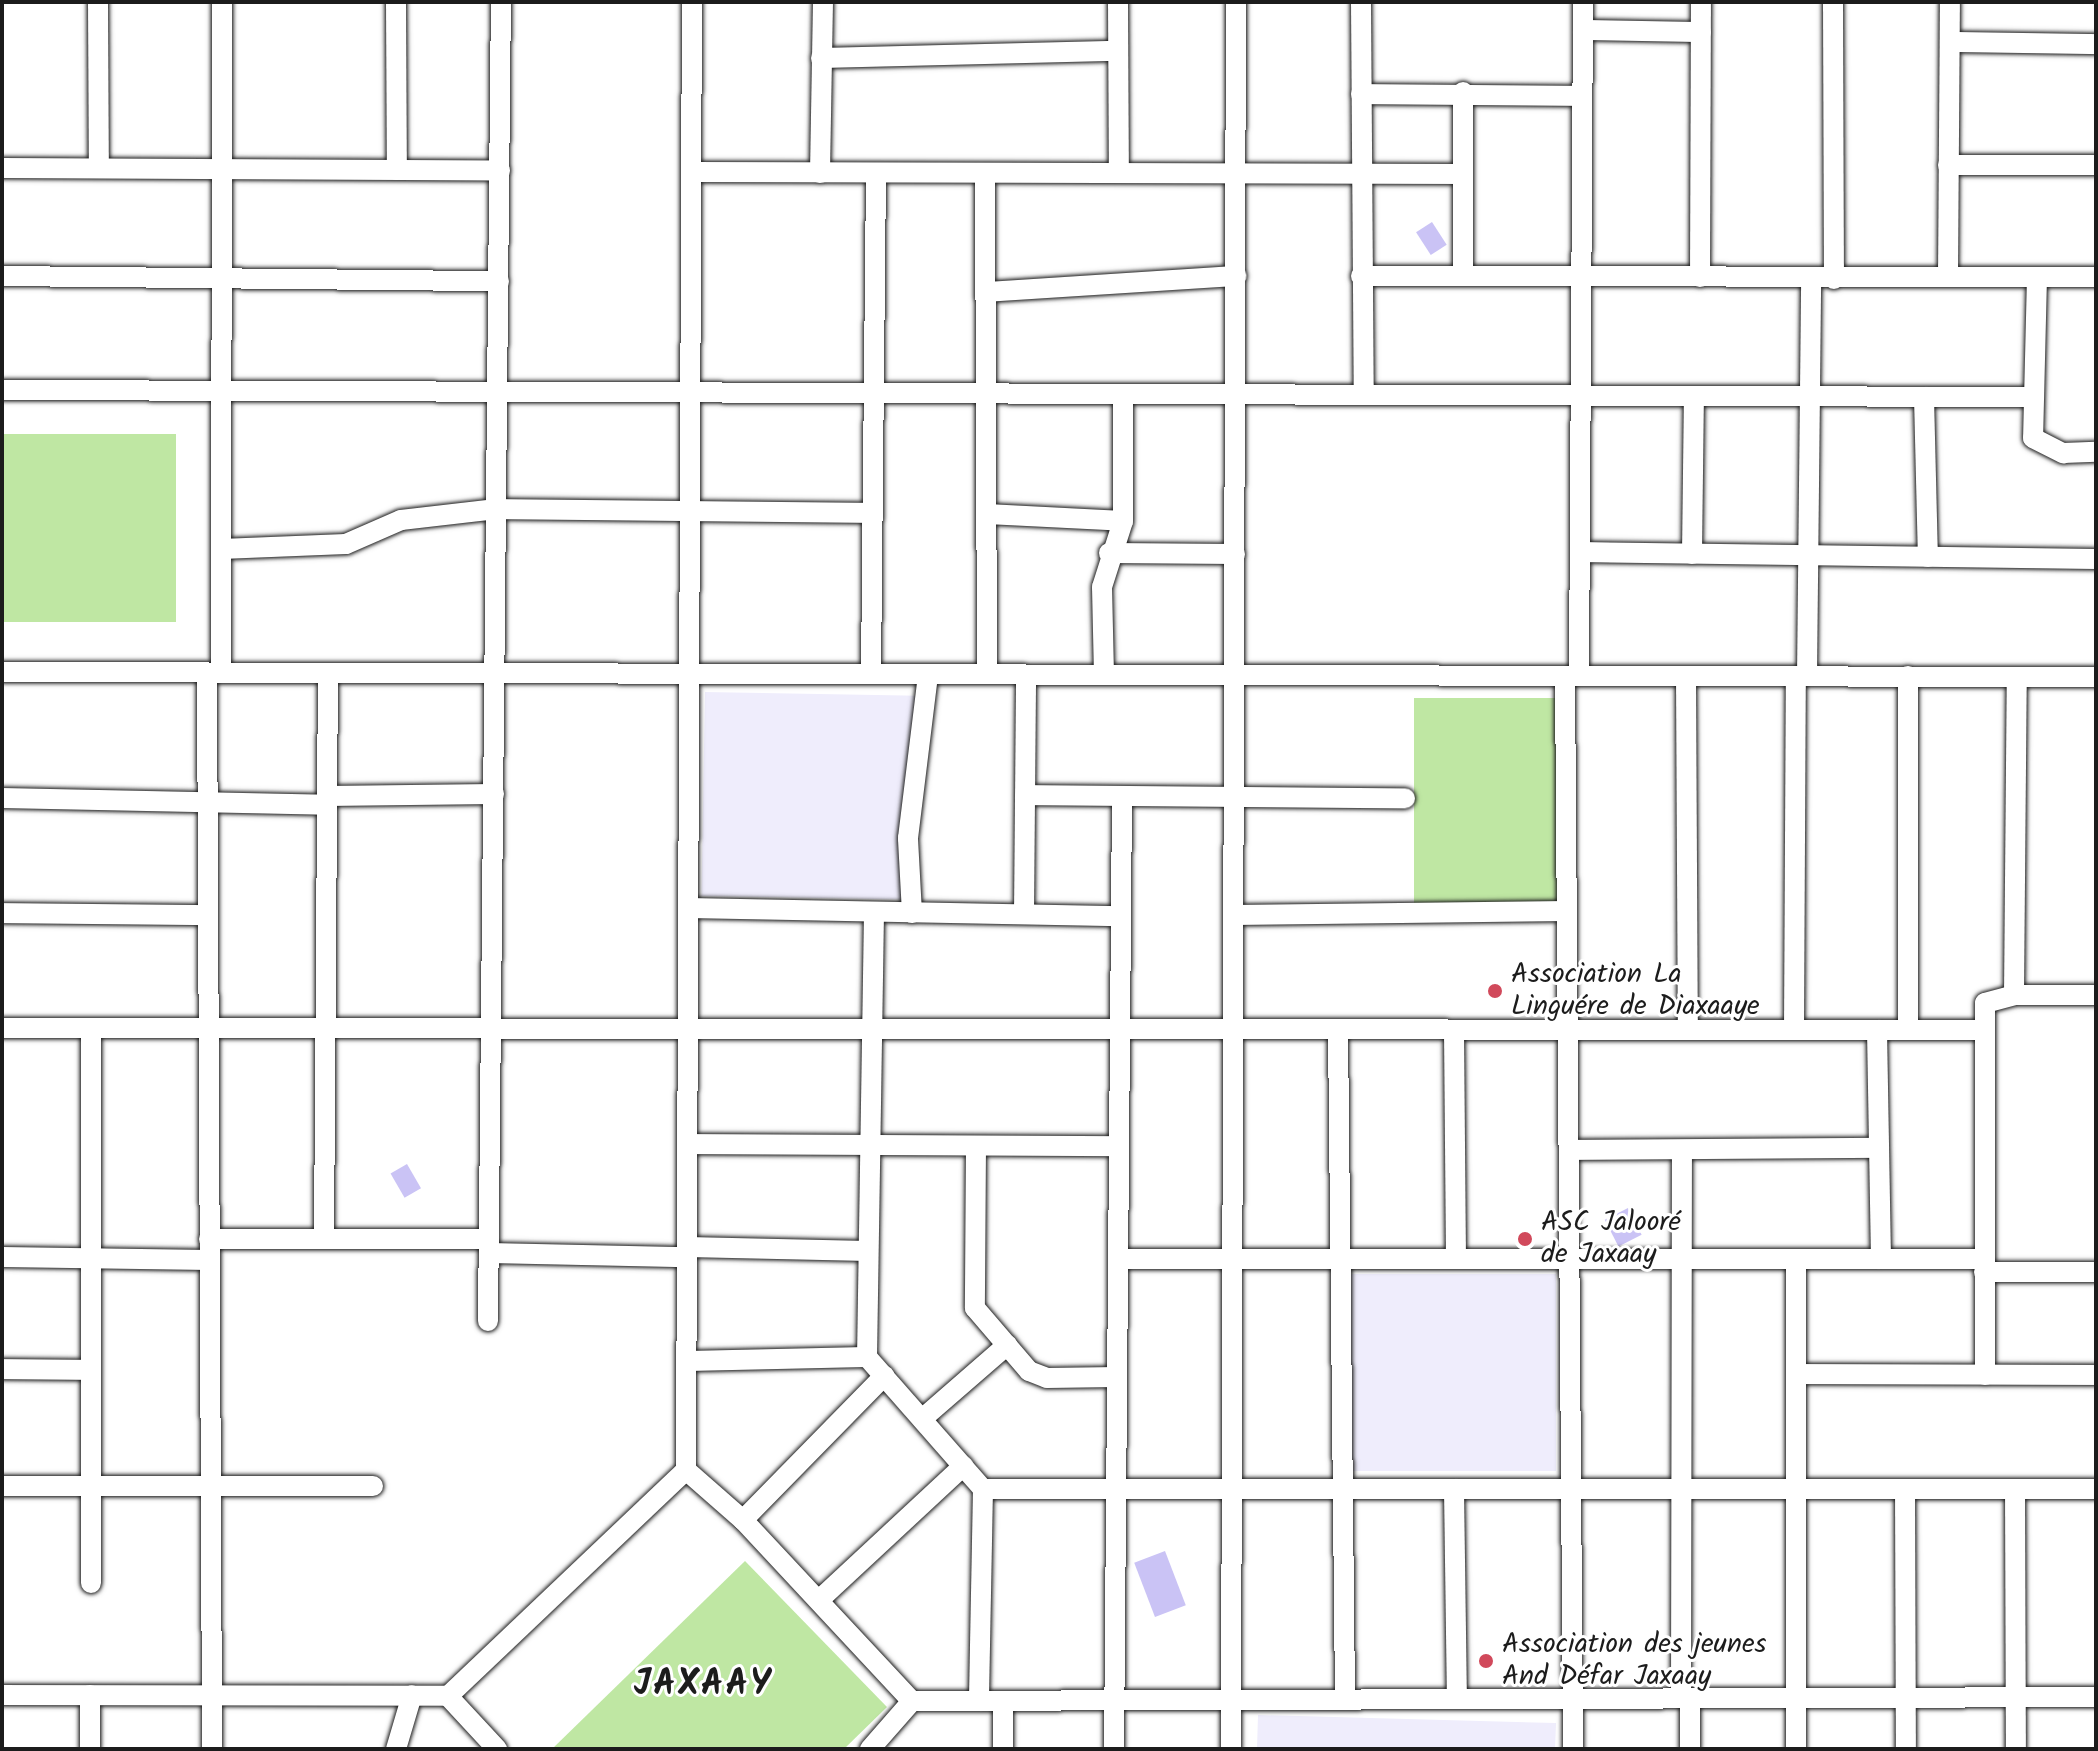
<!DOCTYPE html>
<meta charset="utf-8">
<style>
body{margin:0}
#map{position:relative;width:2098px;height:1751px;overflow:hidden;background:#fff;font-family:Kalam,sans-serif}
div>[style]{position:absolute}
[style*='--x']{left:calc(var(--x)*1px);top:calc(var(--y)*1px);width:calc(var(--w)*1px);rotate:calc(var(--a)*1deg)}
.built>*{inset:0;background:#efedfc;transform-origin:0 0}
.green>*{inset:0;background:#bfe7a3;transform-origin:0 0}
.building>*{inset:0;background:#cac3f5;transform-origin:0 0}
.roads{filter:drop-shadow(0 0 2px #1c1c1c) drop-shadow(0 0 2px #1c1c1c)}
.street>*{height:20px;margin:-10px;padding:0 10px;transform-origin:10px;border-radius:10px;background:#fff}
.dots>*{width:22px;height:22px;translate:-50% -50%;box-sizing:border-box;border:4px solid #fff;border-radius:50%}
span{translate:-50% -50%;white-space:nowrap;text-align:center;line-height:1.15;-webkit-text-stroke:6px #fff;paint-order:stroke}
.poi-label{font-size:28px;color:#1c1c1c}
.left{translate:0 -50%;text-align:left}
.district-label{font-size:36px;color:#1c1c1c;font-weight:700;letter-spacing:2px}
.frame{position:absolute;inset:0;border:4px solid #1c1c1c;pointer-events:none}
</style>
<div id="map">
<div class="built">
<div style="left:705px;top:692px;width:214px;height:204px;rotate:1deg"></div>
<div style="left:1556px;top:1274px;width:197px;height:207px;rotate:90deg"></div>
<div style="clip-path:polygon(1258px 1715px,1556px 1723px,1555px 1749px,1257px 1749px)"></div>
</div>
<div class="green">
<div style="left:2px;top:434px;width:174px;height:188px"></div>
<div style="left:1414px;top:698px;width:144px;height:206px"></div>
<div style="clip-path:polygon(745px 1561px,887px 1707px,844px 1749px,552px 1749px)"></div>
</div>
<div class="building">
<div style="left:1432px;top:222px;width:27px;height:19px;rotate:57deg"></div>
<div style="left:407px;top:1164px;width:28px;height:19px;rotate:60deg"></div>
<div style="left:1628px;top:1208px;width:30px;height:26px;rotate:63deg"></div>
<div style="left:1165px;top:1551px;width:58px;height:33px;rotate:69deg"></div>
</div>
<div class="roads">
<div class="street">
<div style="--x:98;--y:2;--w:166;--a:89.7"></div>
<div style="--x:396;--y:2;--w:168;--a:89.7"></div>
<div style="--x:1118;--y:2;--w:171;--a:89.7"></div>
<div style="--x:1361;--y:2;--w:392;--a:89.6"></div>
<div style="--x:1833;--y:2;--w:277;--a:89.8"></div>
<div style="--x:1583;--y:30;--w:118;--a:1"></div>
<div style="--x:1950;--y:42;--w:146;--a:0.8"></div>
<div style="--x:821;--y:58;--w:297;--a:-1.4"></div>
<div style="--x:1361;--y:94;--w:221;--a:0.5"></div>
<div style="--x:1948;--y:165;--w:148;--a:0"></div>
<div style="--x:2;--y:168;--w:498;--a:0.3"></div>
<div style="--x:691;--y:172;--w:772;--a:0.15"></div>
<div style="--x:820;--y:173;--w:171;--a:-89"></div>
<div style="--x:985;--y:173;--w:501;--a:89.77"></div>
<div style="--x:2;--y:276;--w:497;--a:0.6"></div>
<div style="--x:1361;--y:276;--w:735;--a:0.08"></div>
<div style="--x:1463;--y:276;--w:184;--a:-90"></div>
<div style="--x:1700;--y:277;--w:275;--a:-89.8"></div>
<div style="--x:1948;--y:277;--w:275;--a:-89.6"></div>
<div style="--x:2037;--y:277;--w:161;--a:91.4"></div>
<div style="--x:2033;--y:438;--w:34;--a:27"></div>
<div style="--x:2063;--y:453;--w:33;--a:-2"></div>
<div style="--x:986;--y:292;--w:251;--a:-3.7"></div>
<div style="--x:2;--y:390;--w:2028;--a:0.2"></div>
<div style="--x:1924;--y:397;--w:160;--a:88.6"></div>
<div style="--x:987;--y:514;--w:136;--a:2.9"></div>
<div style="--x:221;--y:549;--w:125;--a:-2.3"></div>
<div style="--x:346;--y:544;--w:60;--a:-23.6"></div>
<div style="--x:401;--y:520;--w:96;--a:-6.6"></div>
<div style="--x:496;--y:509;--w:374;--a:0.6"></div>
<div style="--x:1580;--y:552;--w:516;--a:0.78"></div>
<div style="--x:1109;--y:553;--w:126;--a:0.5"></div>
<div style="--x:1692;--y:554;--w:158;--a:-89.3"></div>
<div style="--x:2;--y:672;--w:2094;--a:0.14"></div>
<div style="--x:207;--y:673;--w:1076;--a:89.73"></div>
<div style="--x:221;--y:673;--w:671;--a:-89.91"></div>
<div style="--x:871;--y:674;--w:500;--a:-89.43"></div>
<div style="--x:1104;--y:675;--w:88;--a:-91.3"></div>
<div style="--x:1102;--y:587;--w:69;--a:-72.3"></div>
<div style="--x:1123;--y:521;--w:127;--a:-90"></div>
<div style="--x:1565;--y:676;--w:1073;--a:89.57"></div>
<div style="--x:1579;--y:676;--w:674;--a:-89.66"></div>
<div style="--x:1686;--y:676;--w:354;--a:89.7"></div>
<div style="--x:1807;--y:676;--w:396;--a:-89.4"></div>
<div style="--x:1908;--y:676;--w:354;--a:90"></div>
<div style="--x:1025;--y:795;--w:380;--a:0.5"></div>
<div style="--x:327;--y:796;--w:167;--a:-0.7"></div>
<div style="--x:2;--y:798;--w:325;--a:1.2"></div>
<div style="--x:688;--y:908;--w:433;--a:1.1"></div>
<div style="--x:2;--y:913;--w:206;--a:0.6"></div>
<div style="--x:874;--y:913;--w:444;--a:90.9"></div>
<div style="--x:867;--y:1357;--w:176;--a:48.7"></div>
<div style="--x:983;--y:1489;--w:212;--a:91.1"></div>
<div style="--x:912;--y:913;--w:75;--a:-93.1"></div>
<div style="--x:908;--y:838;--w:165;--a:-83"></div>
<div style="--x:1024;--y:914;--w:239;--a:-89.5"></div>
<div style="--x:1234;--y:915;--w:333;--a:-0.7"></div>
<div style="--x:2014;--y:995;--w:318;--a:-89.5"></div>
<div style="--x:2;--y:1028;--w:1980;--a:0.06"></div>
<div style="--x:1338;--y:1029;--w:670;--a:89.4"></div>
<div style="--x:1454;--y:1030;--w:229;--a:89.5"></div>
<div style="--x:1794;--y:1030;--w:354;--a:-89.7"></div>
<div style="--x:1877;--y:1030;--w:229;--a:89"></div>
<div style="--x:687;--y:1144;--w:432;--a:0.3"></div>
<div style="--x:976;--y:1146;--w:162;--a:90.4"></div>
<div style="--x:975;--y:1308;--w:83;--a:49.4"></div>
<div style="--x:1029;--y:1371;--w:19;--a:21"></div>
<div style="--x:1047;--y:1378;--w:70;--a:-0.8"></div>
<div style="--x:1569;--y:1150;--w:308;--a:-0.4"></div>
<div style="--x:209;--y:1239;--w:280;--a:0"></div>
<div style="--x:324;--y:1239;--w:566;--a:-89.6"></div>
<div style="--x:687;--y:1247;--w:181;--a:1.3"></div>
<div style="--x:489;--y:1253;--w:198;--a:1.2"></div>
<div style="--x:2;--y:1257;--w:207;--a:0.8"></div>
<div style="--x:1118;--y:1259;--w:866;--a:0"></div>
<div style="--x:1796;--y:1259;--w:490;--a:90"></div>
<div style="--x:1984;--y:1272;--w:112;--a:0"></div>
<div style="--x:488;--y:1321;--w:1319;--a:-89.44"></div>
<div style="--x:687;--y:1361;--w:180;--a:-1.3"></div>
<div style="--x:2;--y:1369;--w:89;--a:0.6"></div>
<div style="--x:1797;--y:1374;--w:299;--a:0.2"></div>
<div style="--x:1985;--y:1375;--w:372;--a:-90"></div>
<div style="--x:1985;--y:1003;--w:30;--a:-15"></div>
<div style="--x:2014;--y:995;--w:82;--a:0"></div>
<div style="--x:922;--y:1419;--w:113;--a:-41"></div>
<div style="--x:686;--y:1470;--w:76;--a:41.3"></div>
<div style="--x:743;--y:1520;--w:248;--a:47"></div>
<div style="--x:912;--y:1701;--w:1184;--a:-0.19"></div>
<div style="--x:2;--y:1486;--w:371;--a:0"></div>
<div style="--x:983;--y:1489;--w:1113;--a:0"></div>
<div style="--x:1454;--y:1489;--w:210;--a:89.2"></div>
<div style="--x:1905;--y:1489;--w:260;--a:89.8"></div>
<div style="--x:2015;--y:1489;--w:260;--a:89.8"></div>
<div style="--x:743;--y:1520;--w:202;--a:-45.6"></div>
<div style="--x:91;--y:1583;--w:555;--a:-90"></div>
<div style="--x:819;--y:1600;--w:197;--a:-42.9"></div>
<div style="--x:2;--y:1695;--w:446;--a:0.1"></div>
<div style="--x:90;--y:1695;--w:54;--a:90"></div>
<div style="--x:1681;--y:1698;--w:548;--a:-89.9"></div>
<div style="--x:1003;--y:1701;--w:48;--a:90"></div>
<div style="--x:396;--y:1749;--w:56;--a:-73.5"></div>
<div style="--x:497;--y:1749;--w:72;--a:-132.8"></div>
<div style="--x:448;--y:1696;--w:328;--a:-43.5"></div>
<div style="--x:686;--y:1470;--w:1468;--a:-89.77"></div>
<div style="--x:870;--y:1749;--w:64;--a:-48.8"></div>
<div style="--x:1114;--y:1749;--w:953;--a:-89.52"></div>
<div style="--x:1231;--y:1749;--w:1747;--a:-89.84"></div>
<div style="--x:1690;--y:1749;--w:51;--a:-90"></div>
</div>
</div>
<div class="dots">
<div style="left:1495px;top:991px;background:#d1495b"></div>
<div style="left:1525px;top:1239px;background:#d1495b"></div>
<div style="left:1486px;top:1661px;background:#d1495b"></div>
</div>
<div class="poi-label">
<span class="left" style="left:1511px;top:991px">Association La<br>Linguére de Diaxaaye</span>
<span class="left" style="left:1541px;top:1239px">ASC Jalooré<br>de Jaxaay</span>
<span class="left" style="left:1502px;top:1661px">Association des jeunes<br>And Défar Jaxaay</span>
</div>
<div class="district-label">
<span style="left:703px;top:1685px">JAXAAY</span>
</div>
<div class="frame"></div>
</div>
